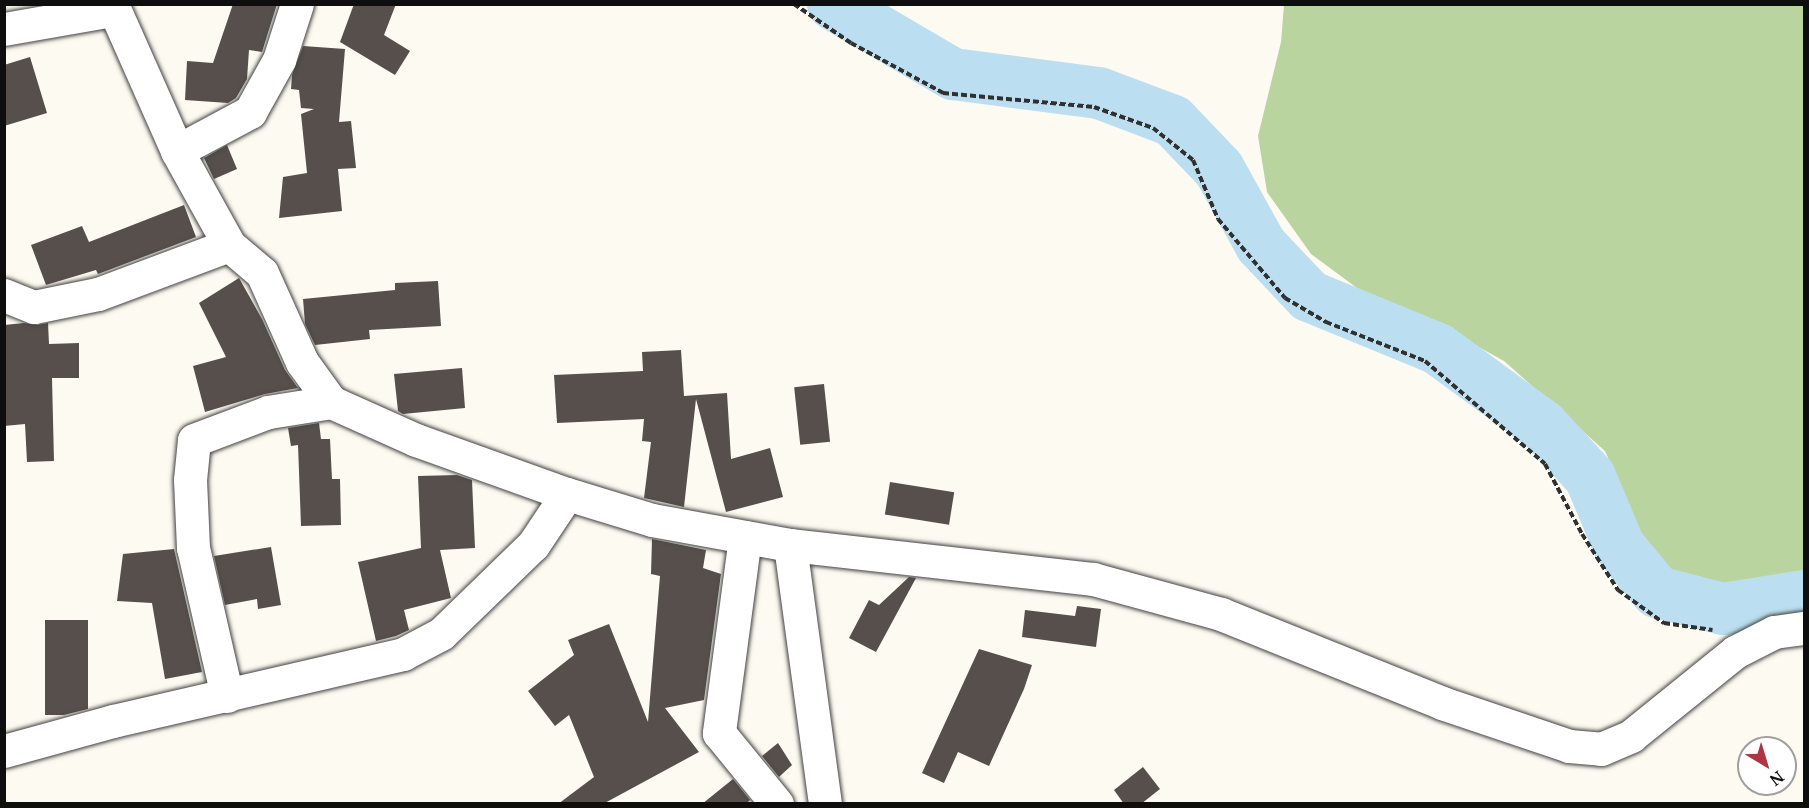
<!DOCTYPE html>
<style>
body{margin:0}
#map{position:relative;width:1809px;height:808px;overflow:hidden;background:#fdfaf1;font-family:"Noto Serif",serif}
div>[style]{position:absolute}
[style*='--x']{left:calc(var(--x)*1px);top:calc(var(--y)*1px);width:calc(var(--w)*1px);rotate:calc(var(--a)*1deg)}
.forest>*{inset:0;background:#bad49f}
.river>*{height:52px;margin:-26px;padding:0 26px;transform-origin:26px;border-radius:26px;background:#bbdff0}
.building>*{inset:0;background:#564f4c;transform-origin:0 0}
.path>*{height:4px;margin-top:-2px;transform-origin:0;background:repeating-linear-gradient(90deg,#303030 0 6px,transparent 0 9px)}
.roads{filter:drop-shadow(0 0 2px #414141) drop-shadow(0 0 2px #414141)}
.minor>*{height:33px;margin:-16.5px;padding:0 16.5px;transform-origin:16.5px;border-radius:16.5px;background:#fff}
span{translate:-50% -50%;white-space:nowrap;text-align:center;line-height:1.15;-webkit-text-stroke:6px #fff;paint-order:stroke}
.frame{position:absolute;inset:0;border:6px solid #0e0e0e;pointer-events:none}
.north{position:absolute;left:1737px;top:736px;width:60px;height:60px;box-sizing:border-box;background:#fff;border:2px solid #9f9f9f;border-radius:50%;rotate:142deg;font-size:16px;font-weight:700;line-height:24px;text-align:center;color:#0e0e0e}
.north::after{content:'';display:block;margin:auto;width:21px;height:27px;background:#af3543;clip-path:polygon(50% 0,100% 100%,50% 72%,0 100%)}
</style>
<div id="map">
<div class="forest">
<div style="clip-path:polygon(1284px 5px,1804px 5px,1804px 580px,1722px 587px,1669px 579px,1637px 537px,1620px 485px,1605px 451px,1504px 361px,1419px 314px,1357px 288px,1311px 254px,1267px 192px,1258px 136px,1281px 42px)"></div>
</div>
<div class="river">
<div style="--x:833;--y:4;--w:139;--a:30.3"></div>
<div style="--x:953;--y:74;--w:147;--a:7.4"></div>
<div style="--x:1099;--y:93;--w:79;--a:20.7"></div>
<div style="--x:1173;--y:121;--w:66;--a:46.2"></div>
<div style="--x:1219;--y:169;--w:87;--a:61.1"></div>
<div style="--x:1261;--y:245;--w:70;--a:46.7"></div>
<div style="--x:1309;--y:296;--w:139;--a:22.3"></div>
<div style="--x:1438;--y:349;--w:129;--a:36.2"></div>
<div style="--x:1542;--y:425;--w:71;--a:47.3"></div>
<div style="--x:1590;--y:477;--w:75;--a:67.2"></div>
<div style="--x:1619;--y:546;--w:60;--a:50.4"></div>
<div style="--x:1657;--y:592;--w:68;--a:14.4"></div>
<div style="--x:1723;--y:609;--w:82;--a:-9.1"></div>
</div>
<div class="building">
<div style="clip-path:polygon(233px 4px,277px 4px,262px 52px,249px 50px,247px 79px,236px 98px,228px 103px,185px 100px,187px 61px,213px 63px)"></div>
<div style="clip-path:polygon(354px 4px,396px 4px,384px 35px,410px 51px,395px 75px,340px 42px)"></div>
<div style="clip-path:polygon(303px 46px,345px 49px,339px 122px,351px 121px,356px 168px,338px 169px,342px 211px,279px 218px,283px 177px,307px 173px,301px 114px,314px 109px,301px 108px,299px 90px,291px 89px,292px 75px)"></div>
<div style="clip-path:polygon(30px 57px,47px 113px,4px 126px,4px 65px)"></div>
<div style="clip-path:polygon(227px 145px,237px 169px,214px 179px,204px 158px)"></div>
<div style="clip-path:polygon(184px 205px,196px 237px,98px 274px,96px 270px,46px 285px,31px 245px,82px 226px,89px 242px)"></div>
<div style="clip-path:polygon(239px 278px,262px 319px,285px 370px,298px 388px,265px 394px,205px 412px,193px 366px,226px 357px,199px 303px)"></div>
<div style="clip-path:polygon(438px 281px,441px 326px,369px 330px,370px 339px,315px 345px,305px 324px,303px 299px,395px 290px,395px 283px)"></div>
<div style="clip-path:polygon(24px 323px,37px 325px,48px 323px,49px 344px,79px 343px,79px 378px,52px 378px,54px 461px,27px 462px,25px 424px,4px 426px,4px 325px)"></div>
<div style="clip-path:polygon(681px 350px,684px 396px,727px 393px,731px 459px,770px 448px,783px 497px,726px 512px,696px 399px,684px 507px,644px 498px,651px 442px,642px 441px,644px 419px,557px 423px,554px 375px,643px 371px,642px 352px)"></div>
<div style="clip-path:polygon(462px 368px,465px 408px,403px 414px,398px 411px,394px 374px)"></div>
<div style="left:824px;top:384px;width:58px;height:30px;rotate:84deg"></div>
<div style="clip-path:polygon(319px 423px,321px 439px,330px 439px,332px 479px,340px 479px,341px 525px,301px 526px,298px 445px,291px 446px,288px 428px)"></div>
<div style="clip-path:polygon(457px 475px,472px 480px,475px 548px,440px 550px,451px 598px,404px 610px,409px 630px,396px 636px,376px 641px,358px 562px,421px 548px,418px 476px)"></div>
<div style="left:890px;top:482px;width:65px;height:33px;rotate:9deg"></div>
<div style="clip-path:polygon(652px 539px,706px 550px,703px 568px,721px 574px,704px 700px,665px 708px,699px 752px,603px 804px,558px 804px,594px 777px,569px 715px,555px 726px,528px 691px,574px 655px,568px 640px,609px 624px,648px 722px,660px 576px,651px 574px)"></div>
<div style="clip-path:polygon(271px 547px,281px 605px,258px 609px,257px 599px,225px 605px,214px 556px)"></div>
<div style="clip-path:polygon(174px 549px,202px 672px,165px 679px,152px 603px,117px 601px,123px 554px)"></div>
<div style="clip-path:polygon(909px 577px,916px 578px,876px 652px,849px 638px,869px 600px,879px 605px)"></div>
<div style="clip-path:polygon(1077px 606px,1101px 609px,1096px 647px,1022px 637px,1025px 610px,1075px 616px)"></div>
<div style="clip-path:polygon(45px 620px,88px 620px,88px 709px,64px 715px,45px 715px)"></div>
<div style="clip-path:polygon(979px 649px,1032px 665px,1024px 689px,989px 766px,958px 752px,944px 783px,922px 773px)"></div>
<div style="clip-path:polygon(778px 743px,792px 765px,779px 777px,762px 756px)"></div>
<div style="clip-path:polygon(1143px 767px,1160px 789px,1141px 804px,1124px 804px,1114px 790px)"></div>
<div style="clip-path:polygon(733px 779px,750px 800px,746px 804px,702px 804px)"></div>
</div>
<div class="path">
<div style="--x:794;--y:4;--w:69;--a:34.4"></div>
<div style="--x:851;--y:43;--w:105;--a:28.5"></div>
<div style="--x:943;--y:93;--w:152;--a:5.3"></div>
<div style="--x:1094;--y:107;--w:63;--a:19.6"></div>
<div style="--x:1153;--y:128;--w:51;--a:38.7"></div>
<div style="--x:1193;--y:160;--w:64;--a:67"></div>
<div style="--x:1218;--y:219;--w:104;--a:49.7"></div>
<div style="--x:1285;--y:298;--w:48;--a:30.3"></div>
<div style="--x:1326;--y:322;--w:106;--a:21.5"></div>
<div style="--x:1425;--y:361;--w:158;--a:40.6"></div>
<div style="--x:1545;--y:464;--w:79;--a:62.1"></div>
<div style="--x:1582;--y:534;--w:67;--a:57.3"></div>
<div style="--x:1618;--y:590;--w:57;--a:35.7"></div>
<div style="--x:1664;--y:623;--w:49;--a:8.3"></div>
</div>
<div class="roads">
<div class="minor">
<div style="--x:112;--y:4;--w:161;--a:66.1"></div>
<div style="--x:177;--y:151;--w:107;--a:61"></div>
<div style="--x:229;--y:245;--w:43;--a:40.3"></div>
<div style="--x:262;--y:273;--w:98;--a:65.8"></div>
<div style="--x:302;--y:362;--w:49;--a:54.1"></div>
<div style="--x:331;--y:402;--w:93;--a:24.1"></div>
<div style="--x:416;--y:440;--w:160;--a:19.7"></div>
<div style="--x:567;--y:494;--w:89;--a:17"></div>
<div style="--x:652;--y:520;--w:140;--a:10.3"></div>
<div style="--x:790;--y:545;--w:305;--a:6.4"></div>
<div style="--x:1093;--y:579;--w:133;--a:15.3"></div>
<div style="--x:1221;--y:614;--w:238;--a:21.9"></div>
<div style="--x:1442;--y:703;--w:134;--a:18.7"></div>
<div style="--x:1569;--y:746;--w:32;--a:5"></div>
<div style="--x:1601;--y:749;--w:33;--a:-23"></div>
<div style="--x:1631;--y:736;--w:134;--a:-38.9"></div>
<div style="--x:1735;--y:652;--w:44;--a:-27.1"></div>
<div style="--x:1774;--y:632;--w:30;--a:-8"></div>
<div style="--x:4;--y:29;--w:111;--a:-9.9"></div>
<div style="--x:177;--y:151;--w:83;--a:-28.1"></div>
<div style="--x:250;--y:112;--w:60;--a:-60.9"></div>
<div style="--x:279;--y:60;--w:59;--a:-72.2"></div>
<div style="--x:4;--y:295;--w:32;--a:22"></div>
<div style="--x:34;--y:307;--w:65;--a:-11.5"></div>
<div style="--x:98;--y:294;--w:140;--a:-20.5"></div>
<div style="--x:745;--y:537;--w:198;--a:97.6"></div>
<div style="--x:719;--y:733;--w:92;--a:50.8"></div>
<div style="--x:790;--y:545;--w:261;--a:82.3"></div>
<div style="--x:227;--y:696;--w:152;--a:-102.9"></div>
<div style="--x:193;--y:548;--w:68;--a:-92.5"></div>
<div style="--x:190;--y:480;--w:40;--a:-84.3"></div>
<div style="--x:194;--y:440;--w:79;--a:-20.7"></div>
<div style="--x:268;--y:412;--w:64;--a:-9"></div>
<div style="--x:4;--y:751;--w:113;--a:-15.4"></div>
<div style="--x:113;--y:721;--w:298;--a:-13"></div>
<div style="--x:403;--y:654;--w:43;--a:-27.8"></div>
<div style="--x:441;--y:634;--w:128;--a:-44.1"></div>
<div style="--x:533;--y:545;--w:61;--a:-56.3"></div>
</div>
</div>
<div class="frame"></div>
<div class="north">N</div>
</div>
